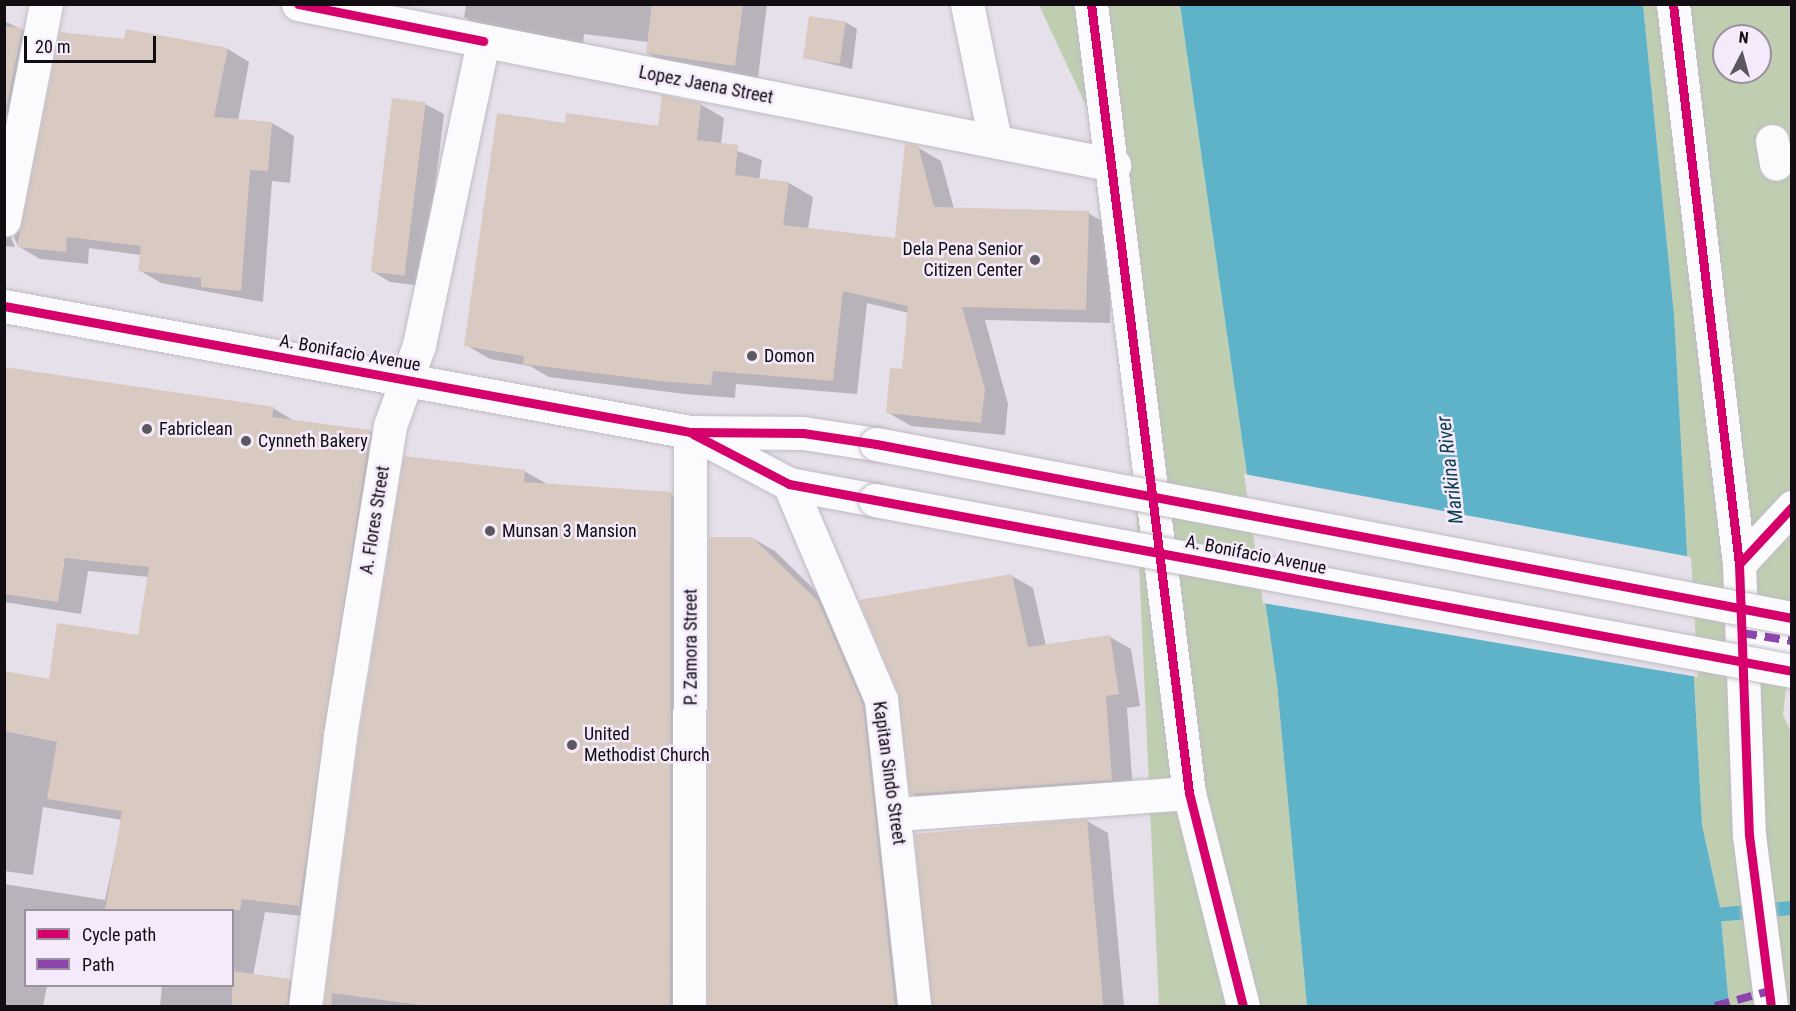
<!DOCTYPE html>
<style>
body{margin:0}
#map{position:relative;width:1796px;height:1011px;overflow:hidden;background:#e6e0ea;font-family:"Roboto Condensed",sans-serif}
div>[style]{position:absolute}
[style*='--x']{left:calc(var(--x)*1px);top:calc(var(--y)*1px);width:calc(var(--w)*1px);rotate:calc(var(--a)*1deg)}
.green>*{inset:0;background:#bfceb1}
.water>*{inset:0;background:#5eb3c9}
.pier>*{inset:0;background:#e6e0ea}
.shadow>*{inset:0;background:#0003}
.stream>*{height:14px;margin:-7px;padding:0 7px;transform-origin:7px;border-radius:7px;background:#5eb3c9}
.building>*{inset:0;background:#d8cac1;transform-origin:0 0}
.roads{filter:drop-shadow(0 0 2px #c0bcc4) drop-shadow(0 0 2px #c0bcc4)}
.minor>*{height:33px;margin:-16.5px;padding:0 16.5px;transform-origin:16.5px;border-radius:16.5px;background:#fbfafc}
.major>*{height:33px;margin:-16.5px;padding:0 16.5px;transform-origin:16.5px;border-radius:16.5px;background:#fbfafc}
.bridges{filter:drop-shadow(0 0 2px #c0bcc4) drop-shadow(0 0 2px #c0bcc4)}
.major-bridge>*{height:33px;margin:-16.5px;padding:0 16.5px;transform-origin:16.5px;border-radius:16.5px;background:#fbfafc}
.quiet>*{height:8px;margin-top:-4px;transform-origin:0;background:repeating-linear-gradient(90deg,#8e44ad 0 15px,transparent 0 23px)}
.cycleway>*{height:9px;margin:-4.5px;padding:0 4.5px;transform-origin:4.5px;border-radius:4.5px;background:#d6006c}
.dots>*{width:16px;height:16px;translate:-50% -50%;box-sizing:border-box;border:3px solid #f4eafb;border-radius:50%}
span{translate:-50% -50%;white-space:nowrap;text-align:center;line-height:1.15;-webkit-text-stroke:5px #f4eafb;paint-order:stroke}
.street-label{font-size:18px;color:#110d13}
.poi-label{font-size:18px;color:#110d13}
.right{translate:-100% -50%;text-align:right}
.left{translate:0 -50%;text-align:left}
.water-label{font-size:20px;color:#0c404c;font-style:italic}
.frame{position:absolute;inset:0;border:6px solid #110d13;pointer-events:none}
.legend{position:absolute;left:24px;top:909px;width:210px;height:78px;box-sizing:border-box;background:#f4eafb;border:2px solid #99929e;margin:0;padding:8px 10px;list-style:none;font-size:18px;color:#110d13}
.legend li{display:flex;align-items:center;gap:12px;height:30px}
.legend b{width:30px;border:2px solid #99929e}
.north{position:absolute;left:1712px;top:24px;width:60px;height:60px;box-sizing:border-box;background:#f4eafb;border:2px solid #99929e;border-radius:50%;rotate:6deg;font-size:16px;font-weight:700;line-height:24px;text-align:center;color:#110d13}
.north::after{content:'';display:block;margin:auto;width:21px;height:27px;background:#5c575e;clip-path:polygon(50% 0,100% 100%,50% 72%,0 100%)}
.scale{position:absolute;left:24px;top:36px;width:132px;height:27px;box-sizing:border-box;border:3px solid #110d13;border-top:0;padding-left:8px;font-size:18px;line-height:21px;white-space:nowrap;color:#110d13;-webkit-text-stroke:4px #f4eafb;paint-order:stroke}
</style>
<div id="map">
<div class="green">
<div style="clip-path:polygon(1039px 5px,1180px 5px,1277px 684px,1307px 1006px,1159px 1006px,1134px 454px,1088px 110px)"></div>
<div style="clip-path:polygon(evenodd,1643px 5px,1791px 5px,1792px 634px,1783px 715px,1792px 734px,1791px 1006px,1729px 1006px,1720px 907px,1702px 825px,1674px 314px,1643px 5px,1724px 36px,1760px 36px,1760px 72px,1724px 72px,1724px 36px)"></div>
</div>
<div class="water">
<div style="clip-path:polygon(1180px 5px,1643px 5px,1674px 314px,1702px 825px,1720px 907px,1729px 1006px,1307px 1006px,1277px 684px)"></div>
</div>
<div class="pier">
<div style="clip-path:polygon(1244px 474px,1691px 557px,1698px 677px,1263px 603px)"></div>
</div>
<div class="shadow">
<div style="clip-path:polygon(448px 4px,767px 4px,758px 78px,670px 66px,647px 53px,648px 42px,584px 34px,583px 45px,487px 30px,464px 17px,466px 6px)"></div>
<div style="clip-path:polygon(4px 21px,42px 39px,38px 118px,4px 114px)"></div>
<div style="clip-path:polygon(845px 22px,857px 29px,852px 69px,806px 58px)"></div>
<div style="clip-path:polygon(228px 49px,249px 62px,238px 121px,272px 123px,294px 136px,290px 183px,272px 181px,263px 302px,161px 283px,139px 270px,141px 255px,89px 248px,88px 264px,40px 259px,18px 246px,14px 237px,24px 224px)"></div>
<div style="clip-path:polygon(425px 104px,444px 114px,423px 286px,390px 282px,372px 271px)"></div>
<div style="clip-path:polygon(700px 104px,724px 118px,721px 145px,762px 160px,759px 180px,789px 183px,813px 197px,808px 229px,897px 240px,917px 147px,941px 161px,954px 209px,1088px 213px,1112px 227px,1110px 323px,985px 320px,1008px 404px,1005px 435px,911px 426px,887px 412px,904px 371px,909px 313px,867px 303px,857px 394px,736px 384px,735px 398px,685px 394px,549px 377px,530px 366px,490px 359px,466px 345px,566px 125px,660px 128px)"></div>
<div style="clip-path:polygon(4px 184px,8px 231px,15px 247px,4px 246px)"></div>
<div style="clip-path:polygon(4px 368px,273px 408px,296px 422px,370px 431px,393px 445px,322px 918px,265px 912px,253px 976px,289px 980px,312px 994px,311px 1006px,160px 1006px,162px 986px,232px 986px,232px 910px,26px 910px,26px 986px,47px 986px,43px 1006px,4px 1006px,4px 884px,105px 900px,122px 820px,43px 807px,33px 875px,4px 871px,4px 673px,50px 680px,139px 637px,149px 577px,88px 571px,81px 614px,4px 602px)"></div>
<div style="clip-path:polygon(524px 471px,547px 484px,671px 494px,694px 507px,683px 1006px,325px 1006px,360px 738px)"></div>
<div style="clip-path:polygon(752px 538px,775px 551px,840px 615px,884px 718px,918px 1006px,725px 1006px,710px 816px)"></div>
<div style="clip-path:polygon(1012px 576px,1033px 588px,1046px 646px,1110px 637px,1131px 649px,1140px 706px,1127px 708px,1133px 791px,933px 806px,911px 793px)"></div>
<div style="clip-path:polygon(1087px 821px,1108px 833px,1124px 1006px,933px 1006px)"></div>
</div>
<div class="stream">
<div style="--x:1704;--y:916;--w:88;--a:-5.2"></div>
</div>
<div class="building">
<div style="clip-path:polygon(652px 4px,743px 4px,735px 66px,646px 53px)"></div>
<div style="left:809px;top:16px;width:37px;height:43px;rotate:8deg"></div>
<div style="clip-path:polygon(4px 26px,22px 28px,4px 119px)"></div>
<div style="clip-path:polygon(126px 29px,228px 48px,214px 117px,272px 122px,268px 171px,250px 170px,241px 291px,201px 287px,201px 278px,138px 271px,141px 246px,67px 237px,66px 252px,17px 247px,60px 32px,124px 39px)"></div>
<div style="clip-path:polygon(662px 95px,701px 103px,697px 140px,738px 145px,735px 175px,789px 182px,783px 225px,895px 238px,905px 143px,918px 145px,934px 207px,1089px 211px,1086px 310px,962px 307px,985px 389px,981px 423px,886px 413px,890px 368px,902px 369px,908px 306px,843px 291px,833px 381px,713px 371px,711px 385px,659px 381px,523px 364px,524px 356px,464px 346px,497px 113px,565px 123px,566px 113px,658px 126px)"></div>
<div style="left:392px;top:98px;width:34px;height:175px;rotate:7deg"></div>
<div style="clip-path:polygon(4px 367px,274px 407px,272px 417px,370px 430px,299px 906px,242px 899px,240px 910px,105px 910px,122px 811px,47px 799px,57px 742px,4px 731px,4px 671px,49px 679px,57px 623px,138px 635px,149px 567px,65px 558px,58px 602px,4px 594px)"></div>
<div style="clip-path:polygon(404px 456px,525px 470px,524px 482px,671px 492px,670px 1006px,427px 1006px,332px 993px,331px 1006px,324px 1006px,359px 738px)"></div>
<div style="clip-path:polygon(709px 537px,752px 537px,818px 601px,863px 705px,895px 1006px,708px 1006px)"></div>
<div style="clip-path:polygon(1012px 574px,1028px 647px,1110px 635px,1119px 694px,1106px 696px,1112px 780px,910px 794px,898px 693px,859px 600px)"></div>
<div style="left:1087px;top:819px;width:188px;height:173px;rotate:85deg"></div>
<div style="clip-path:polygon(232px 971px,290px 979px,287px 1006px,232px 1006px)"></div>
</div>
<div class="roads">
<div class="minor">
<div style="--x:298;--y:4;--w:832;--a:11.16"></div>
<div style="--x:967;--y:4;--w:140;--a:78.4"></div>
<div style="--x:1091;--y:4;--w:795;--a:82.92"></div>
<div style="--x:1189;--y:793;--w:220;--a:75.8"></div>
<div style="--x:1673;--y:4;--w:564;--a:83.28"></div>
<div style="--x:1739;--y:564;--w:271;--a:87.9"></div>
<div style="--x:1749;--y:835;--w:172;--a:82.7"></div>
<div style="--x:1772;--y:141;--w:23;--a:80"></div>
<div style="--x:4;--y:220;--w:220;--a:-79"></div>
<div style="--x:789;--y:484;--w:235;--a:66.9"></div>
<div style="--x:881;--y:700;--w:308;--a:83.8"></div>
<div style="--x:1739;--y:564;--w:78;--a:-47.1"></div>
<div style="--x:1742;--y:633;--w:51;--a:9.1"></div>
<div style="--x:896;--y:814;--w:294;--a:-4.1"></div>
<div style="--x:305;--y:1006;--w:273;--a:-82.6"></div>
<div style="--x:340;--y:735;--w:313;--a:-80.8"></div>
<div style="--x:390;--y:426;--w:86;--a:-70.3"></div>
<div style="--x:419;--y:345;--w:311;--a:-78.1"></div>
<div style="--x:689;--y:1006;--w:574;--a:-89.9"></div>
</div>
<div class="major">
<div style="--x:4;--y:306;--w:697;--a:10.41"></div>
<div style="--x:690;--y:432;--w:113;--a:0.5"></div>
<div style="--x:803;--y:433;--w:74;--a:8.6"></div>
<div style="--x:695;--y:434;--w:106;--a:28"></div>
<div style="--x:789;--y:484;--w:87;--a:10.5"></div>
</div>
</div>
<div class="bridges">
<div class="major-bridge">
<div style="--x:876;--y:444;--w:932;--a:10.76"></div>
<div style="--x:875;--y:500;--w:933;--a:10.56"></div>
</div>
</div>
<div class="quiet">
<div style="--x:1742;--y:633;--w:51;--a:9.1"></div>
<div style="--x:1715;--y:1006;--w:57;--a:-15.3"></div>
</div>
<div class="cycleway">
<div style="--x:298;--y:4;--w:189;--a:11.3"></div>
<div style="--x:1091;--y:4;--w:795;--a:82.92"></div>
<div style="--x:1189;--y:793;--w:220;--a:75.8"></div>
<div style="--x:1673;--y:4;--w:564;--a:83.28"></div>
<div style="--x:1739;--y:564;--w:271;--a:87.9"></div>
<div style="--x:1749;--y:835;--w:172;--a:82.7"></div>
<div style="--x:4;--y:306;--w:697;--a:10.41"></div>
<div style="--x:690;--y:432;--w:113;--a:0.5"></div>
<div style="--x:803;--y:433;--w:74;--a:8.6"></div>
<div style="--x:876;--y:444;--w:932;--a:10.76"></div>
<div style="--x:693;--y:434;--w:108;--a:27.5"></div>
<div style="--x:789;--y:484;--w:1020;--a:10.56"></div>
<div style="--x:1739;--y:564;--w:78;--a:-47.1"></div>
</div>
<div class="dots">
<div style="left:1035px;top:260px;background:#5c575e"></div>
<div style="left:752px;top:356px;background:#5c575e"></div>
<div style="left:147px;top:429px;background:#5c575e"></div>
<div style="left:246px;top:441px;background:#5c575e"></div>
<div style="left:490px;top:531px;background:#5c575e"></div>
<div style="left:572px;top:745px;background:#5c575e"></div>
</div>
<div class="street-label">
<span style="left:706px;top:85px;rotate:11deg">Lopez Jaena Street</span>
<span style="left:350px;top:353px;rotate:10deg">A. Bonifacio Avenue</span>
<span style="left:375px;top:520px;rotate:-81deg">A. Flores Street</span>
<span style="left:1256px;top:555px;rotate:11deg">A. Bonifacio Avenue</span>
<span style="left:691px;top:647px;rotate:-90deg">P. Zamora Street</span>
<span style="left:889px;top:773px;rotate:82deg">Kapitan Sindo Street</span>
</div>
<div class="poi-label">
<span class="right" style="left:1023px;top:260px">Dela Pena Senior<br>Citizen Center</span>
<span class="left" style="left:764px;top:356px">Domon</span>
<span class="left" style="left:159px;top:429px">Fabriclean</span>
<span class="left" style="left:258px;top:441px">Cynneth Bakery</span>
<span class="left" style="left:502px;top:531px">Munsan 3 Mansion</span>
<span class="left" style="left:584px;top:745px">United<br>Methodist Church</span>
</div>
<div class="water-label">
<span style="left:1450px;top:470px;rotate:-97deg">Marikina River</span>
</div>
<div class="frame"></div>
<ul class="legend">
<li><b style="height:8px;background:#d6006c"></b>Cycle path</li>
<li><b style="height:8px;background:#8e44ad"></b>Path</li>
</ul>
<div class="north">N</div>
<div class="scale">20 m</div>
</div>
